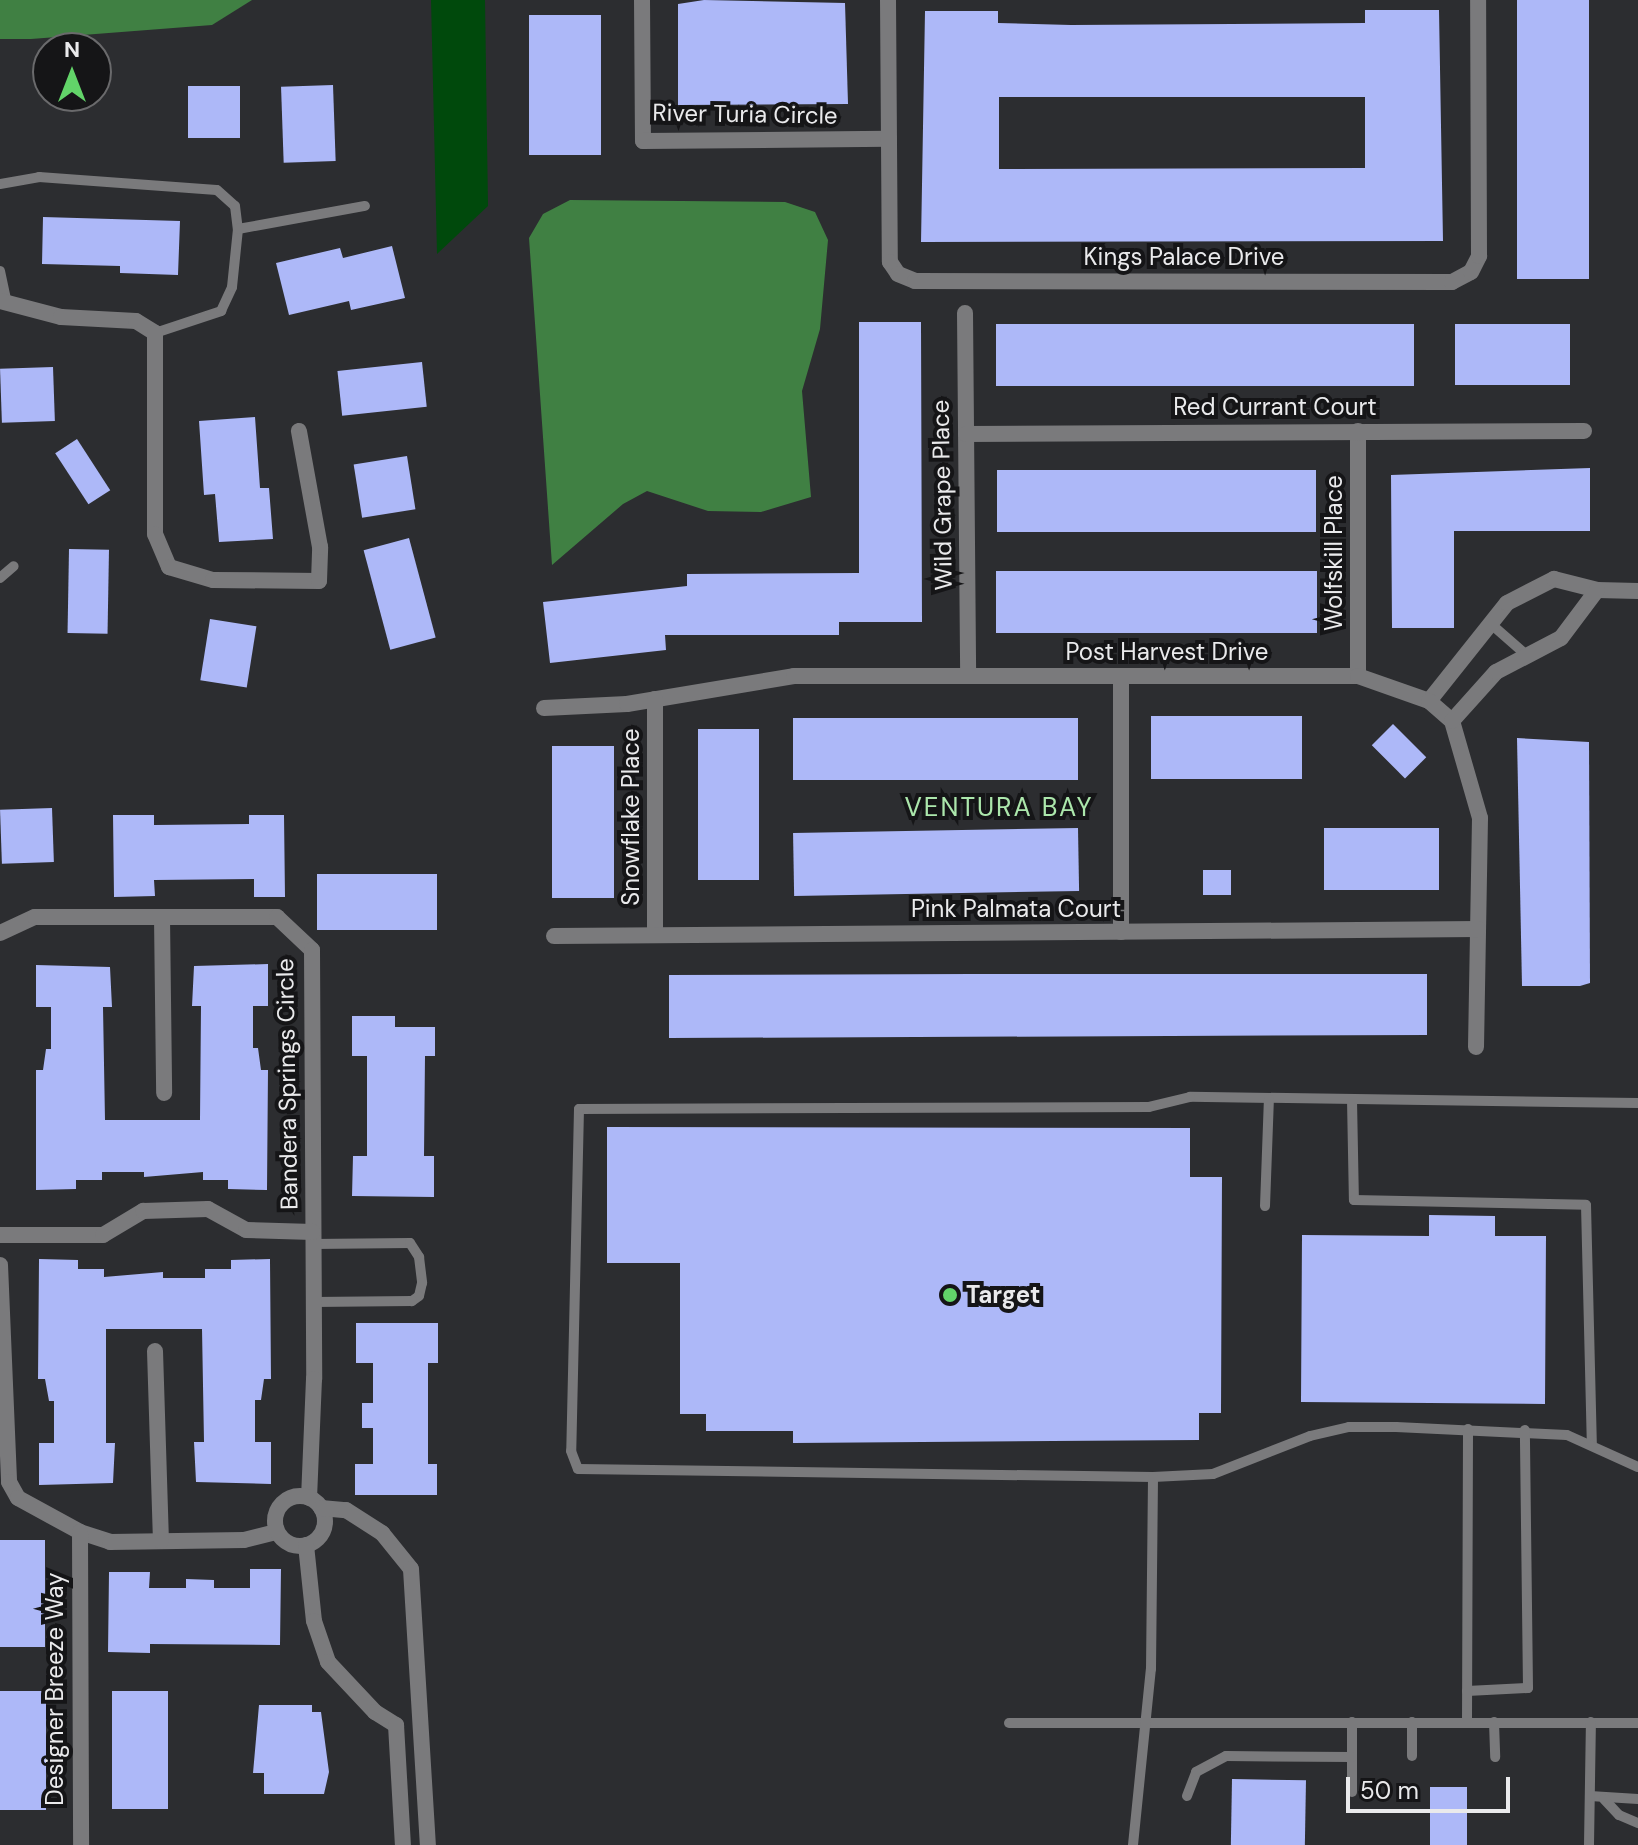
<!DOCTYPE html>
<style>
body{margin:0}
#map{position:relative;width:1638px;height:1845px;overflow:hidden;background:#2c2d30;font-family:"DM Sans",sans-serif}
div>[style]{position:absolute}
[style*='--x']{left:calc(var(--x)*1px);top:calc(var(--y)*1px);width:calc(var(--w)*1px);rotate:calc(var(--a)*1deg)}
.green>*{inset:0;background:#00490c}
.water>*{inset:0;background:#408043}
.building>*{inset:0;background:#adb8f8;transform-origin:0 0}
.service>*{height:10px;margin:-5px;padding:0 5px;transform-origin:5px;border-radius:5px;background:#7a7a7c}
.minor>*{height:16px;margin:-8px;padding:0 8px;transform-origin:8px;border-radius:8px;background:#7a7a7c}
.minor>.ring{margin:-8px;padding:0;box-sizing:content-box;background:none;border:16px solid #7a7a7c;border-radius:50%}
.dots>*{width:22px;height:22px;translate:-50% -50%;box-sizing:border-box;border:4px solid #151517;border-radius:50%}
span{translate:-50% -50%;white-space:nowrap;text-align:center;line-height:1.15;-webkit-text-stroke:8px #151517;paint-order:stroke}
.street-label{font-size:24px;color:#eaeaec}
.poi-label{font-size:24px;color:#eaeaec;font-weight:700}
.left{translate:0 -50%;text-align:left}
.neighbourhood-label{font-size:26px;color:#ace7ac;letter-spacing:2px}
.north{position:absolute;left:32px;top:32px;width:80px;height:80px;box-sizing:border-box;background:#151517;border:2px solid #6a6a6c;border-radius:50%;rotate:0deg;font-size:22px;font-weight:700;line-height:32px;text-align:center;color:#eaeaec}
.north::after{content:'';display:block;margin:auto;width:28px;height:36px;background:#62d469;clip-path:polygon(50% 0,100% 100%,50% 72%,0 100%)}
.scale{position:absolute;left:1346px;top:1777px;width:164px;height:36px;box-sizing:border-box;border:4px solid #eaeaec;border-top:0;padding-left:10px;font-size:24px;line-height:28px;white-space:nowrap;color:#eaeaec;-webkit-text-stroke:6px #151517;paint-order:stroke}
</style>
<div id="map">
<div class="green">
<div style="clip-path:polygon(431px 0,485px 0,488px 206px,437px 254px)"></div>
</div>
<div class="water">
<div style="clip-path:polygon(0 0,252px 0,212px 25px,31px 39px,0 39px)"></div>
<div style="clip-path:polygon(570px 200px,785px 202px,815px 212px,828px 240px,820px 329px,802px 391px,811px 497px,761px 512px,708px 511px,647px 491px,623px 504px,552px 565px,529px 238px,543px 214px)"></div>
</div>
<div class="building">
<div style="clip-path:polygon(704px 0,845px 3px,848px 104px,678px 105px,678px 4px)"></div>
<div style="left:1517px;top:0;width:72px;height:279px"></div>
<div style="clip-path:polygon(evenodd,1365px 10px,1439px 10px,1443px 241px,921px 242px,925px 11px,998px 11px,998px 23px,1071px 25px,1365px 23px,1365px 10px,999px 97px,1365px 97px,1365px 168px,999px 169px,999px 97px)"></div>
<div style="left:529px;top:15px;width:72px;height:140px"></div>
<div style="left:333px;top:85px;width:76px;height:52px;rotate:88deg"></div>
<div style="left:188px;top:86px;width:52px;height:52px"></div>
<div style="clip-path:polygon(43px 217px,180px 221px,178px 275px,120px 273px,120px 266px,42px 264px)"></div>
<div style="clip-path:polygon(392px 246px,405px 298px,351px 310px,349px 301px,289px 315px,276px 263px,340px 248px,343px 258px)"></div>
<div style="clip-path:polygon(859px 322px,921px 322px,922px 622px,839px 622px,839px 635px,665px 635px,666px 650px,550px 663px,543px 602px,687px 586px,687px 574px,859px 573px)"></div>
<div style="left:1414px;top:324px;width:62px;height:418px;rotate:90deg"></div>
<div style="left:1455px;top:324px;width:115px;height:61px"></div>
<div style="left:422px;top:362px;width:45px;height:85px;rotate:84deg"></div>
<div style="left:53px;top:367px;width:54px;height:53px;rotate:88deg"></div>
<div style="clip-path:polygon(255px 417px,260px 488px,269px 488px,273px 539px,219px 542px,215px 494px,204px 495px,199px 421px)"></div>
<div style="left:77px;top:439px;width:61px;height:26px;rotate:57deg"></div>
<div style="left:407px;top:456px;width:54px;height:54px;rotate:81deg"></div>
<div style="clip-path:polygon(1590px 468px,1590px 531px,1454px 531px,1454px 628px,1392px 628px,1391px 475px)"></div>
<div style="left:997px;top:470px;width:319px;height:62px"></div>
<div style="left:409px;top:538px;width:103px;height:47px;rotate:75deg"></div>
<div style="left:69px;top:549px;width:40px;height:84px;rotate:1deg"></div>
<div style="left:1317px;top:571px;width:62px;height:321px;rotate:90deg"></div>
<div style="left:210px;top:619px;width:47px;height:62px;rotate:9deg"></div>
<div style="left:1151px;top:716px;width:151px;height:63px"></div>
<div style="left:793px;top:718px;width:285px;height:62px"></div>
<div style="left:1393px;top:724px;width:47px;height:30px;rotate:45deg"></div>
<div style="left:698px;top:729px;width:61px;height:151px"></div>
<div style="clip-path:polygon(1517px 738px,1589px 742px,1590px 983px,1580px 986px,1522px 986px)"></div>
<div style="left:552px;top:746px;width:62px;height:152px"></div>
<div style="left:52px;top:808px;width:54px;height:52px;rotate:88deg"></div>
<div style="clip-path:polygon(113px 815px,154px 815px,154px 825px,249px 824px,249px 815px,284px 815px,285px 897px,254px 897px,254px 879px,154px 880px,155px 896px,114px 897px)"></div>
<div style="left:1078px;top:828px;width:63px;height:285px;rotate:89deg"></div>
<div style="left:1324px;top:828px;width:115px;height:62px"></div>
<div style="left:1203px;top:870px;width:28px;height:25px"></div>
<div style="left:317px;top:874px;width:120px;height:56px"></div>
<div style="clip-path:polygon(268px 964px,268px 1006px,253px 1006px,253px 1048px,258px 1048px,261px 1070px,268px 1070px,267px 1190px,228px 1189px,228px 1180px,203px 1180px,203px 1172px,144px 1177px,144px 1172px,102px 1172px,102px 1180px,76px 1180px,76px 1189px,36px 1190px,36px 1070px,43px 1070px,46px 1049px,51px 1049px,51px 1007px,36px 1007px,36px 965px,110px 967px,112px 1007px,103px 1007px,105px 1120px,200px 1120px,201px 1006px,192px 1006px,194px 966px)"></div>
<div style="clip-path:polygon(972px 974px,1427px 974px,1427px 1035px,669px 1038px,669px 975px)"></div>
<div style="clip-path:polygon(352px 1016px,395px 1016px,395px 1027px,435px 1027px,435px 1056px,425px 1056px,424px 1156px,434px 1156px,434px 1197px,352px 1196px,353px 1156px,367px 1156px,367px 1056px,352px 1056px)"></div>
<div style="clip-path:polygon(607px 1127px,1190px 1128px,1190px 1177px,1222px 1177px,1221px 1413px,1199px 1413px,1199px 1440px,793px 1443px,793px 1431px,706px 1431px,706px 1414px,680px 1414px,680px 1263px,607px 1263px)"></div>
<div style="clip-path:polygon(1429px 1215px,1495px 1216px,1495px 1236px,1546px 1236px,1545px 1404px,1301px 1402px,1302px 1235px,1429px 1236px)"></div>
<div style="clip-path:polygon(39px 1259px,78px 1260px,78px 1269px,104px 1269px,104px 1277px,163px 1272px,163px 1278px,205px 1278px,205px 1269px,231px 1269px,231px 1260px,270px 1259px,271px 1379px,264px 1379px,261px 1400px,255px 1400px,255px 1442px,271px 1442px,271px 1484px,196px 1482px,194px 1442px,204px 1442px,202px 1329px,106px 1329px,106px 1443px,115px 1443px,113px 1483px,39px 1485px,39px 1443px,54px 1443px,54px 1401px,49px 1401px,45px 1379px,38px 1379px)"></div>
<div style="clip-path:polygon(356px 1323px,438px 1323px,438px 1363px,428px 1363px,428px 1464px,437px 1464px,437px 1495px,355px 1495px,355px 1464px,373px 1464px,373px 1428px,362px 1428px,362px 1403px,373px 1403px,373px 1363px,356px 1363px)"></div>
<div style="left:0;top:1540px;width:45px;height:107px"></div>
<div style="clip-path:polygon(250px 1569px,281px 1569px,280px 1645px,150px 1644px,150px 1653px,108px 1652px,109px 1572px,150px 1572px,149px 1588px,186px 1588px,186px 1579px,214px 1580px,214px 1588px,250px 1588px)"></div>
<div style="left:0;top:1691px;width:46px;height:119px"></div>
<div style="left:112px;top:1691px;width:56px;height:118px"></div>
<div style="clip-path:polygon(259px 1705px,312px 1705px,312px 1712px,321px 1712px,329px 1772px,324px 1794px,264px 1794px,264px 1773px,253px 1773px)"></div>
<div style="left:1232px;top:1779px;width:74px;height:66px;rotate:1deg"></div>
<div style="left:1430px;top:1787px;width:37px;height:58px"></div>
</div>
<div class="service">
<div style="--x:0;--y:184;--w:40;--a:-10"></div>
<div style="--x:39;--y:177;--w:178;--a:4.2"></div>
<div style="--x:217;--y:190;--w:24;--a:42"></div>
<div style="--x:235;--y:206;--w:23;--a:83"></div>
<div style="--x:0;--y:271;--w:29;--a:78"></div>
<div style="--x:155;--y:333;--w:70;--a:-18.4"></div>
<div style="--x:221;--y:311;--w:26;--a:-65"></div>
<div style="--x:232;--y:287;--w:58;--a:-84.1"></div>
<div style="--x:238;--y:229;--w:129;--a:-10.3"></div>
<div style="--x:0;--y:578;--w:18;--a:-41"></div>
<div style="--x:1491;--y:624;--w:44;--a:41.3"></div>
<div style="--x:1352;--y:1100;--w:100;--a:88.9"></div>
<div style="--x:1354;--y:1200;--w:232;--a:1.2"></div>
<div style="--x:1586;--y:1205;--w:238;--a:88.6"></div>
<div style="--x:1638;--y:1103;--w:448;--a:-179.2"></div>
<div style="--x:1190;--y:1097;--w:42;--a:166.3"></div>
<div style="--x:1149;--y:1107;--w:570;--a:179.8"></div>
<div style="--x:579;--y:1109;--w:342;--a:91.3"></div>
<div style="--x:571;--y:1451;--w:19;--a:69"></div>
<div style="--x:578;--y:1469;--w:575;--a:0.8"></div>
<div style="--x:1153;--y:1477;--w:60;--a:-2.9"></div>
<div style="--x:1213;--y:1474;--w:104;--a:-21.4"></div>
<div style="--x:1310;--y:1436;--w:40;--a:-13"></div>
<div style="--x:1349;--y:1427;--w:47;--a:0"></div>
<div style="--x:1396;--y:1427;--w:171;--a:2.7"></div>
<div style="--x:1567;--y:1435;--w:78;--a:24.3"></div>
<div style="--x:1265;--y:1206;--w:107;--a:-87.9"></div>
<div style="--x:313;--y:1244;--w:97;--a:-0.6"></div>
<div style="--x:410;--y:1243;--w:17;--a:57"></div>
<div style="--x:419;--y:1257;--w:26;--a:83"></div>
<div style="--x:422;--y:1283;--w:13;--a:103"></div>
<div style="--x:419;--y:1296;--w:9;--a:144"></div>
<div style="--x:412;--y:1301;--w:98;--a:179.4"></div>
<div style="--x:1467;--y:1691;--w:61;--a:-2.8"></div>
<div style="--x:1528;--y:1688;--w:258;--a:-90.7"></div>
<div style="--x:1352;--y:1722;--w:70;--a:90"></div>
<div style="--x:1412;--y:1722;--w:34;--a:90"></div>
<div style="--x:1467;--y:1722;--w:293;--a:-89.8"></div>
<div style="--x:1494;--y:1722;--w:35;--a:88"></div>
<div style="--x:1009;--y:1723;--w:629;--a:0"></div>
<div style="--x:1187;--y:1796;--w:26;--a:-69"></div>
<div style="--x:1196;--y:1772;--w:34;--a:-28"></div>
<div style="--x:1226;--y:1756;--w:126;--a:0.5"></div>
<div style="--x:1590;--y:1796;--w:48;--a:3.6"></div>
<div style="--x:1604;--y:1799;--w:22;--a:47"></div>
<div style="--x:1619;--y:1815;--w:21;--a:23"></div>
<div style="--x:1133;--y:1845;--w:177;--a:-84.2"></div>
<div style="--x:1151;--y:1669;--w:192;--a:-89.4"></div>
<div style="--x:1589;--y:1845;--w:123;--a:-89.1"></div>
</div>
<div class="minor">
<div style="--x:642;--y:0;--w:141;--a:89.6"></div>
<div style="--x:643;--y:141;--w:246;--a:-0.5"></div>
<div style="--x:888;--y:0;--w:262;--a:89.6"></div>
<div style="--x:890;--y:262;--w:14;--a:56"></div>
<div style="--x:898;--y:274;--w:18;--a:22"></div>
<div style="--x:915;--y:281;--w:537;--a:0.11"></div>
<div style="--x:1452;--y:282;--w:21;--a:-28"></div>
<div style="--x:1471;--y:272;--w:18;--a:-63"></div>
<div style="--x:1479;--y:256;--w:256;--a:-90.2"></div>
<div style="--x:0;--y:301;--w:63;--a:14.7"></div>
<div style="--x:61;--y:317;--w:75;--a:3.1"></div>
<div style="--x:136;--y:321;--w:22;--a:32"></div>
<div style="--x:155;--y:333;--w:201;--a:90"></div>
<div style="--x:155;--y:534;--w:36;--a:67"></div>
<div style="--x:169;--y:567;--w:46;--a:16.5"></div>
<div style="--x:213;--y:580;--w:106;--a:0.5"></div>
<div style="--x:319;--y:581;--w:34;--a:-88"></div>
<div style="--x:320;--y:547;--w:118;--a:-100.3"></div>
<div style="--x:965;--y:313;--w:363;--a:89.5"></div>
<div style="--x:1358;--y:431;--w:245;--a:90"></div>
<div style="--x:966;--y:434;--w:618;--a:-0.28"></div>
<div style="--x:1121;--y:676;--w:256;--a:90"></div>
<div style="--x:1429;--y:701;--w:125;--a:-51.5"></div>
<div style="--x:1507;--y:603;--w:53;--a:-27.1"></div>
<div style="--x:1554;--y:579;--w:44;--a:14.3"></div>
<div style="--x:1597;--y:590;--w:41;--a:1.4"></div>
<div style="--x:544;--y:708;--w:83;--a:-2.8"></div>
<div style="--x:627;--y:704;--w:169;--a:-9.5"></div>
<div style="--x:794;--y:676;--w:564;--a:0"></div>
<div style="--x:1358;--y:676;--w:75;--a:19.4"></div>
<div style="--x:1429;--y:701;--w:30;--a:41"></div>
<div style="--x:1452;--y:721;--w:101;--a:73.9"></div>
<div style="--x:1480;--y:818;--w:229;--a:91"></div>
<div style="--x:1452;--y:721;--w:66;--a:-48.1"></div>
<div style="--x:1496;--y:672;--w:73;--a:-27.6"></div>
<div style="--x:1561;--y:638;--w:60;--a:-53.1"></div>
<div style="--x:162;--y:917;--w:176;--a:89.3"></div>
<div style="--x:0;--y:933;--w:38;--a:-25"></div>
<div style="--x:35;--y:917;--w:242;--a:0"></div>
<div style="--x:277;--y:917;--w:48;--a:43.3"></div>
<div style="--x:312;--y:950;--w:429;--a:89.7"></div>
<div style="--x:314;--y:1379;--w:119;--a:92.4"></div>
<div style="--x:655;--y:935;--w:236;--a:-90"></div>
<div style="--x:554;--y:936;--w:924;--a:-0.43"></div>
<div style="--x:0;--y:1235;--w:103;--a:0"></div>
<div style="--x:103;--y:1235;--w:47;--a:-31"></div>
<div style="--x:143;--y:1211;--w:65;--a:-1.8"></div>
<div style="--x:208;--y:1209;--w:43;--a:28.9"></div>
<div style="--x:246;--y:1230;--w:67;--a:1.7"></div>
<div style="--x:0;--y:1265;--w:217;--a:87.6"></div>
<div style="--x:9;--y:1482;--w:18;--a:61"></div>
<div style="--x:18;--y:1498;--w:71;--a:28.7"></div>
<div style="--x:80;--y:1532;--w:32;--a:18"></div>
<div style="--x:110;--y:1542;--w:134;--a:-0.9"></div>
<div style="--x:244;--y:1540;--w:34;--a:-14"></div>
<div style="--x:155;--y:1351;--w:190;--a:88.2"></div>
<div class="ring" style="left:275px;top:1496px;width:34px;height:34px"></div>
<div style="--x:321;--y:1508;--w:25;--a:5"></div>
<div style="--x:346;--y:1510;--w:43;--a:32.6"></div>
<div style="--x:382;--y:1533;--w:46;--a:51.1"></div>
<div style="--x:411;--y:1569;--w:277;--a:86.5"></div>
<div style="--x:80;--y:1532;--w:313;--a:89.8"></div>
<div style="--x:306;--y:1545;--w:76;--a:84"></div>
<div style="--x:314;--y:1621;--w:43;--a:71.1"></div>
<div style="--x:328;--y:1662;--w:69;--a:46.8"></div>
<div style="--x:375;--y:1712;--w:25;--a:32"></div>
<div style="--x:396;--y:1725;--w:120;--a:86.7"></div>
</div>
<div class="dots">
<div style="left:950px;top:1295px;background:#62d469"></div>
</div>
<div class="street-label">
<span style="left:745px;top:114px;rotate:1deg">River Turia Circle</span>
<span style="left:1184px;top:257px">Kings Palace Drive</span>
<span style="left:1275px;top:407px">Red Currant Court</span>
<span style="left:942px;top:495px;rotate:-91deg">Wild Grape Place</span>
<span style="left:1334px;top:553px;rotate:-90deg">Wolfskill Place</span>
<span style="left:1167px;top:652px">Post Harvest Drive</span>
<span style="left:631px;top:817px;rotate:-90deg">Snowflake Place</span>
<span style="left:1016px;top:909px">Pink Palmata Court</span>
<span style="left:287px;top:1084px;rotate:-91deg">Bandera Springs Circle</span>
<span style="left:55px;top:1689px;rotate:-90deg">Designer Breeze Way</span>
</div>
<div class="poi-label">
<span class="left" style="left:966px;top:1295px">Target</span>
</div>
<div class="neighbourhood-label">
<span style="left:999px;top:808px">VENTURA BAY</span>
</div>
<div class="north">N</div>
<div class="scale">50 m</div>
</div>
